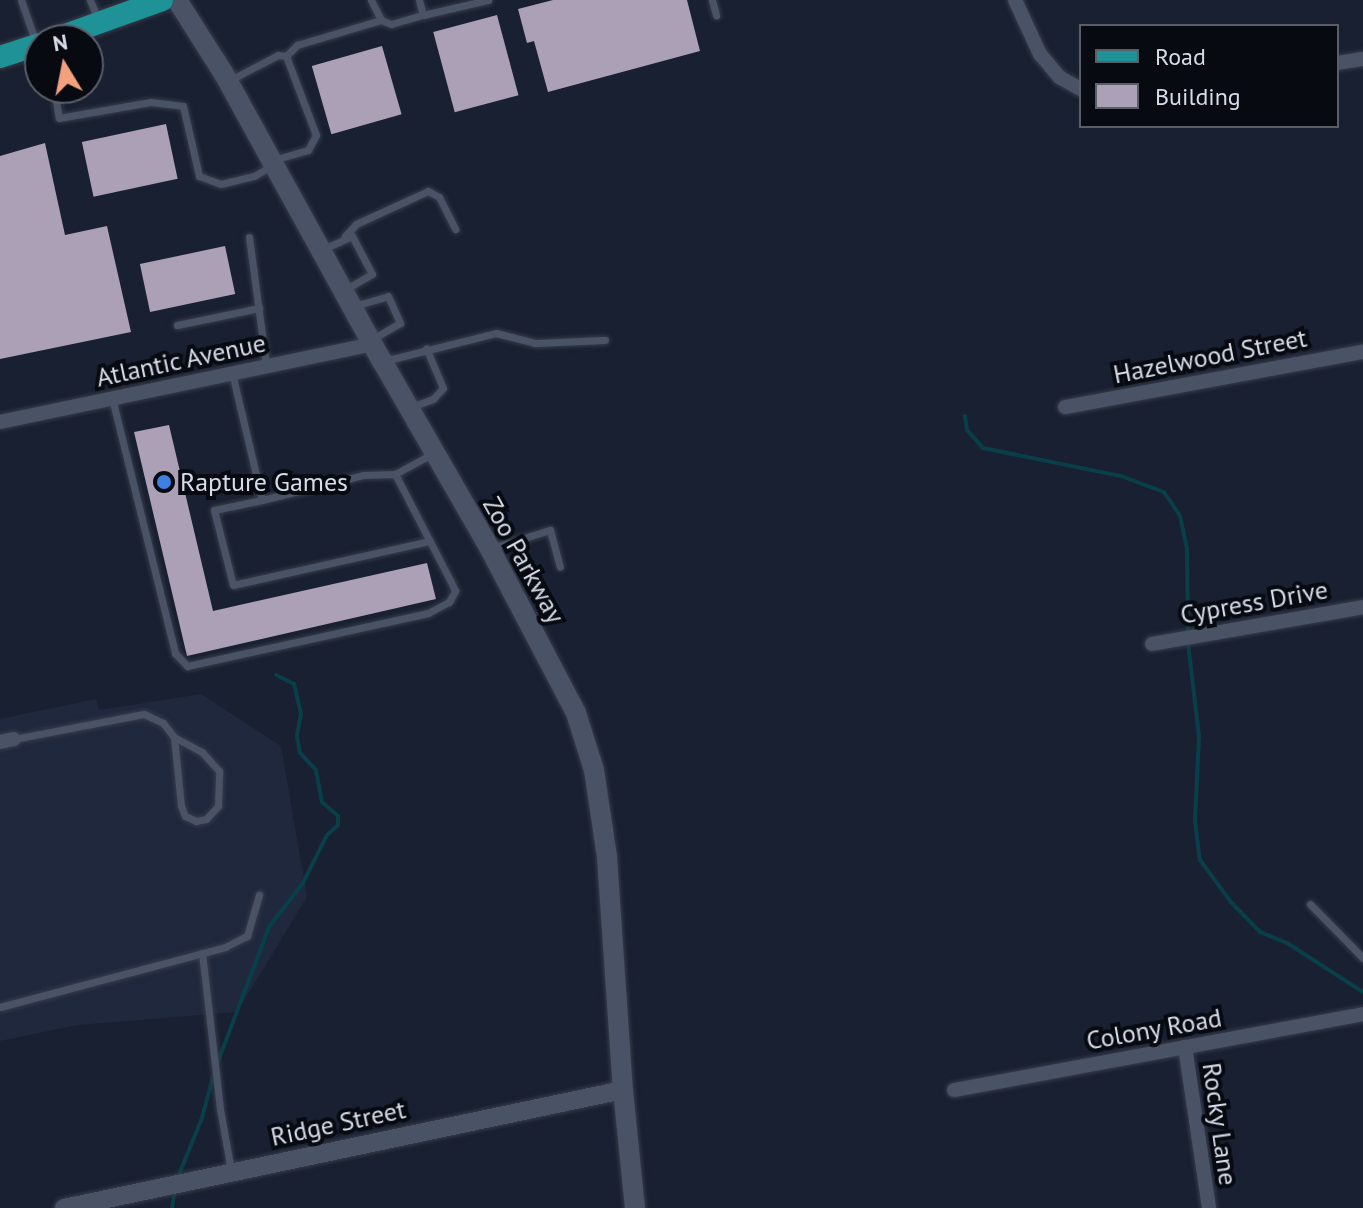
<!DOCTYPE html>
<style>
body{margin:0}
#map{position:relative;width:1363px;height:1208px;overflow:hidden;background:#192031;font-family:"PT Sans",sans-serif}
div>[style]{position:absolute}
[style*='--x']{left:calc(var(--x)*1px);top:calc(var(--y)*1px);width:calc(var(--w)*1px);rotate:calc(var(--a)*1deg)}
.built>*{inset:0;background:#20283e}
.stream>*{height:4px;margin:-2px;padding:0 2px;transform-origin:2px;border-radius:2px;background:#083f48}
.building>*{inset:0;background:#aca0b6;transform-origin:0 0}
.roads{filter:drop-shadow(0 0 2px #373c4a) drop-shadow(0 0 2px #373c4a)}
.service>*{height:7px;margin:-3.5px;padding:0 3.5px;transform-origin:3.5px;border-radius:3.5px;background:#4a5266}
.minor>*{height:14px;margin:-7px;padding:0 7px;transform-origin:7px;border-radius:7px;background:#4a5266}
.tertiary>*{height:18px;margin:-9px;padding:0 9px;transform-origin:9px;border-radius:9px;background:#4a5266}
.secondary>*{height:20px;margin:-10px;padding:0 10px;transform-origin:10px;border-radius:10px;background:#4a5266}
.primary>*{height:22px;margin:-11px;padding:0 11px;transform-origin:11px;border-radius:11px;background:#1e9297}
.dots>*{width:22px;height:22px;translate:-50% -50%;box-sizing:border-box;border:4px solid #070a11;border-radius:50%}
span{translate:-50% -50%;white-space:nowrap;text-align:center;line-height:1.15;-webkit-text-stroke:8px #070a11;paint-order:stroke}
.street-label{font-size:26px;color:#d7dce8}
.poi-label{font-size:26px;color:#d7dce8}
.left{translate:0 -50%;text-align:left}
.legend{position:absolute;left:1079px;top:24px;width:260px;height:104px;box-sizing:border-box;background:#070a11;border:2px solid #5a5e67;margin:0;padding:10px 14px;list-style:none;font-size:24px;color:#d7dce8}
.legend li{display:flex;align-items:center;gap:16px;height:40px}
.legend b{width:40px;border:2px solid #5a5e67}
.north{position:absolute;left:24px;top:24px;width:80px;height:80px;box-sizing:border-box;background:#070a11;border:2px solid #5a5e67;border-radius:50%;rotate:350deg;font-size:22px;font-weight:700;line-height:32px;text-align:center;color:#d7dce8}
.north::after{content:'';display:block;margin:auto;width:28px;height:36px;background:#f2a17e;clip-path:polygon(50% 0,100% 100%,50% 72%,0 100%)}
</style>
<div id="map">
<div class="built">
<div style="clip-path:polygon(201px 694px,281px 746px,307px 897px,237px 1012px,78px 1025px,0 1041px,0 719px,96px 699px,99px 710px)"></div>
</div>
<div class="stream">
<div style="--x:965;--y:416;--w:14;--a:82"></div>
<div style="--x:967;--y:430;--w:24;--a:48"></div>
<div style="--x:983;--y:448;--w:141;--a:11.5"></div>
<div style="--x:1121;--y:476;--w:46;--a:20.4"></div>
<div style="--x:1164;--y:492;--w:29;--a:56"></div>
<div style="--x:1180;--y:516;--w:35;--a:78"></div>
<div style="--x:1187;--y:550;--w:84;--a:89.3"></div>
<div style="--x:1188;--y:643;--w:94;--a:83.3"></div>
<div style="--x:1199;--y:736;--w:85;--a:92.7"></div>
<div style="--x:1195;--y:821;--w:39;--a:83"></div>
<div style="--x:1200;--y:860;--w:52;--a:53.6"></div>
<div style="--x:1231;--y:902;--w:42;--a:46"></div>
<div style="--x:1260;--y:932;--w:29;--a:22"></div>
<div style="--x:1287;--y:943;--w:90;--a:32.8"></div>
<div style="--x:217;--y:1064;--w:147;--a:-69.2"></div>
<div style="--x:269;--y:927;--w:56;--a:-52.3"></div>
<div style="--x:303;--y:883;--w:54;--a:-63.4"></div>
<div style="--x:327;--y:835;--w:15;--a:-42"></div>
<div style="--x:338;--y:825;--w:9;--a:-90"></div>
<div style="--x:338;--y:816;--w:21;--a:-139"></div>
<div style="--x:322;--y:802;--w:33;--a:-101"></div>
<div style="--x:316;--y:770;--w:23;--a:-133"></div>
<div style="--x:300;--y:753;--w:17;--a:-100"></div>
<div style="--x:297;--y:736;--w:22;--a:-80"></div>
<div style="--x:301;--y:714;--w:31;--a:-103"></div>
<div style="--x:294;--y:684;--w:20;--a:-153"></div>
<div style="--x:178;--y:1177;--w:64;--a:-67.9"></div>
<div style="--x:202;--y:1118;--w:47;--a:-75.1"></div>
<div style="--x:172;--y:1208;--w:18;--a:-81"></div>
</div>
<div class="building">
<div style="clip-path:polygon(553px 0,687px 0,700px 51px,548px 92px,534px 41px,527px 43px,518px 9px)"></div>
<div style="left:497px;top:15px;width:83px;height:66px;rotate:75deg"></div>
<div style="left:382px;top:46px;width:71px;height:73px;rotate:74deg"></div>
<div style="left:166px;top:124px;width:56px;height:86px;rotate:78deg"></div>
<div style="clip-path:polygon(45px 143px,65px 235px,107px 226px,131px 332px,0 359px,0 156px)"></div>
<div style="left:225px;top:246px;width:49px;height:87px;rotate:78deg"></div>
<div style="clip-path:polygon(169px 425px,213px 611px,427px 563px,436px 599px,187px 656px,134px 432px)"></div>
</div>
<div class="roads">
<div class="service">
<div style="--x:21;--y:0;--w:46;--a:70.8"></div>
<div style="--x:90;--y:0;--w:22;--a:68"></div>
<div style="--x:371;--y:0;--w:22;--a:63"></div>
<div style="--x:381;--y:20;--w:11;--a:22"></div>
<div style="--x:391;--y:24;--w:33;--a:-16"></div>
<div style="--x:423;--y:15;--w:16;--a:-105"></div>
<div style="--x:712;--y:0;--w:16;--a:75"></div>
<div style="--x:423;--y:15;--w:67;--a:-13"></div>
<div style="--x:230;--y:80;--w:54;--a:-27.5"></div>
<div style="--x:278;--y:55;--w:8;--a:7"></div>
<div style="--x:286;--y:56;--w:16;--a:-45"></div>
<div style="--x:297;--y:45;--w:88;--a:-16.6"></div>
<div style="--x:54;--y:88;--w:30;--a:81"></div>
<div style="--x:59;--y:118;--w:93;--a:-9.9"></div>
<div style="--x:151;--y:102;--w:32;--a:7"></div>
<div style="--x:183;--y:106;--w:72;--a:77.1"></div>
<div style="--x:199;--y:176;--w:23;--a:20"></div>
<div style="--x:221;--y:184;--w:34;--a:-14"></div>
<div style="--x:254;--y:176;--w:20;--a:-30"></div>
<div style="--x:273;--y:160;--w:36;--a:-16"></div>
<div style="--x:308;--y:150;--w:17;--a:-62"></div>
<div style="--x:316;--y:135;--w:85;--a:-110.8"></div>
<div style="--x:345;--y:236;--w:16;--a:-47"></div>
<div style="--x:356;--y:224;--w:79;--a:-24.6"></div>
<div style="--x:428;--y:191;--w:13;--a:29"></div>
<div style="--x:439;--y:197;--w:36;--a:63"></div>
<div style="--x:249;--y:237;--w:129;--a:82.4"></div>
<div style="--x:321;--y:250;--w:34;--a:-24"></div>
<div style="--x:352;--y:236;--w:43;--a:62.2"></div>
<div style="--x:372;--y:274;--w:30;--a:150"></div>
<div style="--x:354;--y:306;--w:35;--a:-16"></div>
<div style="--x:388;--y:296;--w:30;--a:66"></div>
<div style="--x:400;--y:323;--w:30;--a:150"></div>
<div style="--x:177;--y:325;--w:84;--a:-11.7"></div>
<div style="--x:384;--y:361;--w:115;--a:-14"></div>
<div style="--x:496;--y:333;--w:40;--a:14.4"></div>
<div style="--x:535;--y:343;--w:70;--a:-2.5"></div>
<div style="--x:232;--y:373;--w:130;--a:76.7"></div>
<div style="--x:262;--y:500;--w:105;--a:-13.8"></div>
<div style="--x:364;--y:475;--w:31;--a:-2"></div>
<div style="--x:112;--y:398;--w:263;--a:76.1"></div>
<div style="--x:175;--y:653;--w:18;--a:47"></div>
<div style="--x:187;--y:666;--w:247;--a:-12.4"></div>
<div style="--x:428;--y:613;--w:24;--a:-28"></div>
<div style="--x:449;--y:602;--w:13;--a:-61"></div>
<div style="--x:455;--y:591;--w:10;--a:-114"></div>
<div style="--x:451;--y:582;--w:122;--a:-117.4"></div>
<div style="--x:395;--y:474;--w:42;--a:-28.4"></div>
<div style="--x:411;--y:407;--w:23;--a:-20"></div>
<div style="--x:433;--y:399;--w:15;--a:-48"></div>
<div style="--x:443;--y:388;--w:43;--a:-113"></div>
<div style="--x:262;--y:500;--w:49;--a:168.2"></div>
<div style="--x:214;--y:510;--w:77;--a:75.8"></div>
<div style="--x:233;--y:585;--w:202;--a:-12.6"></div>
<div style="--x:492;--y:548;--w:61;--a:-17.2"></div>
<div style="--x:550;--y:530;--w:38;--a:75"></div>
<div style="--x:14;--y:739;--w:132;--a:-10.9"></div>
<div style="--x:144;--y:714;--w:21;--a:25"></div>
<div style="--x:163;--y:723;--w:18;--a:52"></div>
<div style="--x:174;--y:737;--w:69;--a:84.2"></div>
<div style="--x:181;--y:806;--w:11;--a:68"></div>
<div style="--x:185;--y:816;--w:12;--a:24"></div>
<div style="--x:196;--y:821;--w:10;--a:-11"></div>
<div style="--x:206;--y:819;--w:18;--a:-47"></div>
<div style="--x:218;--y:806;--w:35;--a:-88"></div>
<div style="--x:219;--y:771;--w:25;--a:-132"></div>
<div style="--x:202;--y:752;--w:32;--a:-152"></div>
<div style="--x:1310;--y:904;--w:76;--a:45.5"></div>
<div style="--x:202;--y:953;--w:157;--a:83.4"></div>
<div style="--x:220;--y:1109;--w:62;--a:79.8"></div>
<div style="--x:0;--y:1007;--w:233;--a:-14.9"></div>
<div style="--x:225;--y:947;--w:25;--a:-27"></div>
<div style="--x:247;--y:936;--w:43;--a:-73.7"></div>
</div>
<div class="minor">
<div style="--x:1015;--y:0;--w:60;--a:65.2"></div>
<div style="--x:1040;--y:54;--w:30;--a:50"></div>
<div style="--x:1059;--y:77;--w:25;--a:29"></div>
<div style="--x:1337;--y:63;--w:26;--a:-9"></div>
<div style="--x:1065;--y:407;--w:303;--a:-10.5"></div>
<div style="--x:0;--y:422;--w:380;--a:-11.8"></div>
<div style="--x:1152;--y:644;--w:214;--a:-9.9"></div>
<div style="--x:0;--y:742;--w:14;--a:-12"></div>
<div style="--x:1185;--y:1047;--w:163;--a:81.5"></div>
<div style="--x:954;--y:1090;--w:416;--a:-10.5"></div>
</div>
<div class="tertiary">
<div style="--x:64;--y:1208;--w:571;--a:-11.92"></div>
</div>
<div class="secondary">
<div style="--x:177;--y:0;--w:88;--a:57.6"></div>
<div style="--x:224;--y:74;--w:328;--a:61.2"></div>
<div style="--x:382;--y:361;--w:217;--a:60.1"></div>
<div style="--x:490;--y:549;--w:185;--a:62.3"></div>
<div style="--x:576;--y:713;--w:60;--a:72.5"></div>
<div style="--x:594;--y:770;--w:88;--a:81.5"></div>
<div style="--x:607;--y:857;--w:234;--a:86.1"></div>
<div style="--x:623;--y:1090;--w:119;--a:84.2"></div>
</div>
<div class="primary">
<div style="--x:51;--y:40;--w:118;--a:-19.8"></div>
<div style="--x:0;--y:57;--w:42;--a:-18"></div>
</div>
</div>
<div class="dots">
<div style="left:164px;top:482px;background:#3f7fe0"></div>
</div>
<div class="street-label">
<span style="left:1210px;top:356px;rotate:-11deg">Hazelwood Street</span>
<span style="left:181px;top:360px;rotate:-12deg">Atlantic Avenue</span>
<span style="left:524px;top:560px;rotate:61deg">Zoo Parkway</span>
<span style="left:1254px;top:602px;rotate:-10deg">Cypress Drive</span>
<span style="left:1154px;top:1029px;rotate:-10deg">Colony Road</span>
<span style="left:338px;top:1123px;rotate:-12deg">Ridge Street</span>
<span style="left:1220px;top:1124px;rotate:82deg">Rocky Lane</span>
</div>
<div class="poi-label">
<span class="left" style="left:180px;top:482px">Rapture Games</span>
</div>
<ul class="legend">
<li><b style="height:10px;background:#1e9297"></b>Road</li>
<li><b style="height:22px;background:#aca0b6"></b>Building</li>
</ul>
<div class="north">N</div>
</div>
